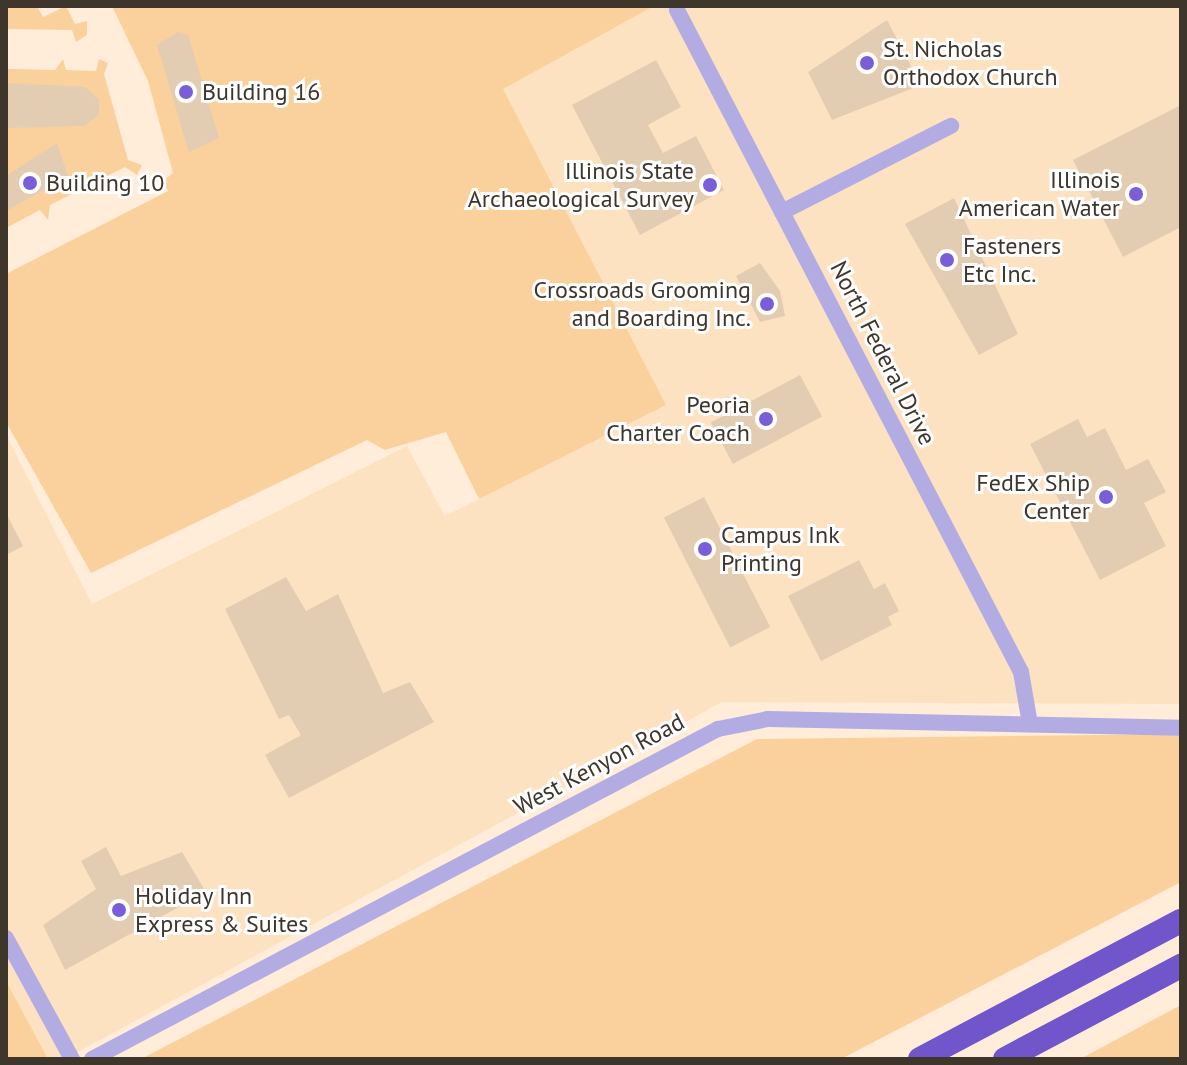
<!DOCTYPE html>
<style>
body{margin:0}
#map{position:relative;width:1187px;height:1065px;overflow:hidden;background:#ffedd9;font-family:"PT Sans",sans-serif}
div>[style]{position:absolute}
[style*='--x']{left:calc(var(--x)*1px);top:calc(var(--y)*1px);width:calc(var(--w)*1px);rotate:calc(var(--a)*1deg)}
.built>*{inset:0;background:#fde2c2}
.green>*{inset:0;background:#fad09c}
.building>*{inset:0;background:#e2cdb3;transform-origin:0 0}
.street>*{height:16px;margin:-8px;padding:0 8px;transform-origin:8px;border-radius:8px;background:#b2ace3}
.highway>*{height:24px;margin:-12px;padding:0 12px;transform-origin:12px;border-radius:12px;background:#7056ca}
.dots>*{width:22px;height:22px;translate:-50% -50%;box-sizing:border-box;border:4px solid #fefefe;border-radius:50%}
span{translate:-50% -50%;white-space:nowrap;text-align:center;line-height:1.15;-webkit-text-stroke:6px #fefefe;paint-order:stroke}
.poi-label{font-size:24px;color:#3e352b}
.left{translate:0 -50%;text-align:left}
.right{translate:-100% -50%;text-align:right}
.street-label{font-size:24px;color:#3e352b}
.frame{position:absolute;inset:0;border:8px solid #3e352b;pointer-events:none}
</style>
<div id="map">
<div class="built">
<div style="clip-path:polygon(654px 6px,1181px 6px,1181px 704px,722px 702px,65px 1059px,6px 1059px,6px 435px,92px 604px,407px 446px,445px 516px,666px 405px,502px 89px)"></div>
</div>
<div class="green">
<div style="clip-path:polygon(6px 6px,37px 6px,43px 17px,66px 6px,75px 24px,87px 21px,87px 35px,76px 42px,72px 30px,6px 29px)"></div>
<div style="clip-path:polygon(112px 6px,654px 6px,503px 89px,666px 405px,479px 499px,446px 432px,385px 450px,367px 440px,91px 573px,6px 422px,6px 274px,168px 191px,163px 181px,173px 173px,148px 81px)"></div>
<div style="clip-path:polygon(6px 59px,8px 69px,55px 70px,63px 59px,66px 70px,96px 71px,99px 59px,108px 63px,104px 74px,128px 160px,142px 165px,137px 175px,125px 167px,50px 205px,48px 220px,40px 210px,8px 227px,6px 242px)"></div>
<div style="clip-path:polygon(1181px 734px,1181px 882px,841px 1059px,141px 1059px,757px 739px)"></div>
<div style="clip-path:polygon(6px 981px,48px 1059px,6px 1059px)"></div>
<div style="clip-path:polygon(1181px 1005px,1181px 1059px,1080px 1059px)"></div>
</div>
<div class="building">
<div style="clip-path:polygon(887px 20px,921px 85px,832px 120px,808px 72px)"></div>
<div style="clip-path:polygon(178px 32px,188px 35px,219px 138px,189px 152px,157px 45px)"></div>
<div style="clip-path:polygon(656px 60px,681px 107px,648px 125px,663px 153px,696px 136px,724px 190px,640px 235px,572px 105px)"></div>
<div style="clip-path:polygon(6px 83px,85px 87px,99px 100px,99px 114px,85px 126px,6px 128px)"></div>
<div style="clip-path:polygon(1181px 105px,1181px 227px,1123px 257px,1073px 160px)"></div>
<div style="clip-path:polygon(57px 143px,68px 176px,6px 211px,6px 176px)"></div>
<div style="clip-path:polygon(954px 198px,1018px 334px,979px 355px,905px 224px)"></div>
<div style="clip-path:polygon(760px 263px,780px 291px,785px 316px,760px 322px,736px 276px)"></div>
<div style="left:800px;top:375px;width:47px;height:101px;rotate:62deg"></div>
<div style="clip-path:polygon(1078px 419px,1087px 437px,1105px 428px,1126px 470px,1148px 459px,1166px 492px,1144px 503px,1166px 546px,1100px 580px,1030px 444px)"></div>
<div style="left:704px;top:497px;width:146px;height:45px;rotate:63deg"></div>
<div style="clip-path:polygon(6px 513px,23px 546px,6px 555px)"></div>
<div style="clip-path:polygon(859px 560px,874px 589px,885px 583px,899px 611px,888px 617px,892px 625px,821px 661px,788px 596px)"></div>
<div style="clip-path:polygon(286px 577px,306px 611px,338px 594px,383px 693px,410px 682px,434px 722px,289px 798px,265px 755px,301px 735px,289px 715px,279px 719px,225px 609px)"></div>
<div style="clip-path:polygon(106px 847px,121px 876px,182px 852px,206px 892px,65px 970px,43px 925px,96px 889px,81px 861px)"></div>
</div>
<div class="street">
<div style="--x:677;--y:10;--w:746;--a:62.54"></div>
<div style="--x:1021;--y:672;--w:53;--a:80.2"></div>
<div style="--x:782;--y:212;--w:190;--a:-27"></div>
<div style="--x:6;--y:938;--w:138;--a:61.4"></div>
<div style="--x:92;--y:1059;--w:708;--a:-27.8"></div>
<div style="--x:718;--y:729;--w:51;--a:-11.3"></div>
<div style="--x:768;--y:719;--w:413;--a:1.2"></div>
</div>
<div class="highway">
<div style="--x:920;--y:1059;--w:295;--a:-27.9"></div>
<div style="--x:1005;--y:1059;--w:199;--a:-27.9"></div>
</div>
<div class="dots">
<div style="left:867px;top:63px;background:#7a5ed8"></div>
<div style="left:186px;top:92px;background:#7a5ed8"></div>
<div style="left:30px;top:183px;background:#7a5ed8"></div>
<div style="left:710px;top:185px;background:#7a5ed8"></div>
<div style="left:1136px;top:194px;background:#7a5ed8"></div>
<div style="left:947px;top:260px;background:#7a5ed8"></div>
<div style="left:767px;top:304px;background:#7a5ed8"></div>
<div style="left:766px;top:419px;background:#7a5ed8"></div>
<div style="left:1106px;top:497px;background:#7a5ed8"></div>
<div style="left:705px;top:549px;background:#7a5ed8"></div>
<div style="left:119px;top:910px;background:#7a5ed8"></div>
</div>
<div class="poi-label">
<span class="left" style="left:883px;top:63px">St. Nicholas<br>Orthodox Church</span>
<span class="left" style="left:202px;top:92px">Building 16</span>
<span class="right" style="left:694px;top:185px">Illinois State<br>Archaeological Survey</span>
<span class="right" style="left:1120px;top:194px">Illinois<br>American Water</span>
<span class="left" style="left:46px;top:183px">Building 10</span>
<span class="left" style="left:963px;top:260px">Fasteners<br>Etc Inc.</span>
<span class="right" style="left:751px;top:304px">Crossroads Grooming<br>and Boarding Inc.</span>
<span class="right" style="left:750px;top:419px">Peoria<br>Charter Coach</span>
<span class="right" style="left:1090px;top:497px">FedEx Ship<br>Center</span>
<span class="left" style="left:721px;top:549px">Campus Ink<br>Printing</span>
<span class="left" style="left:135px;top:910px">Holiday Inn<br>Express &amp; Suites</span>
</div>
<div class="street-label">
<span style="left:883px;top:353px;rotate:63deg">North Federal Drive</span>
<span style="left:599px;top:764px;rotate:-28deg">West Kenyon Road</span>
</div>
<div class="frame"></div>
</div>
